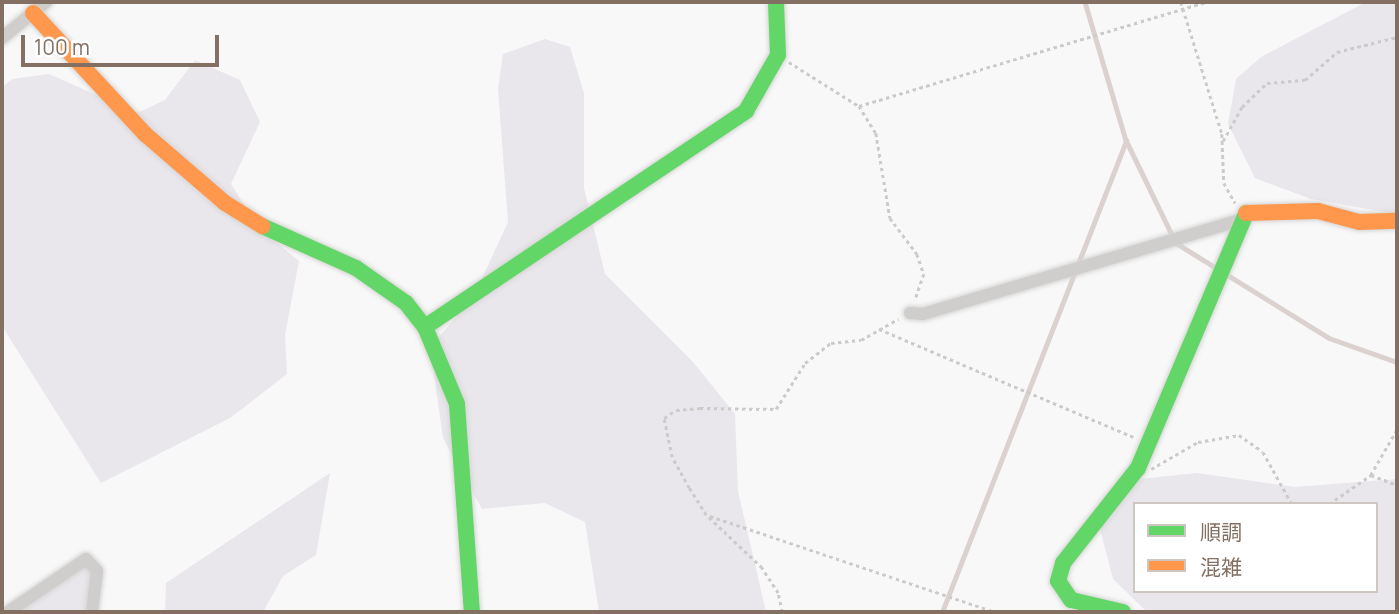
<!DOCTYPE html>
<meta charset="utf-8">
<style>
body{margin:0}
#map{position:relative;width:1399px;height:614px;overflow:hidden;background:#f8f8f9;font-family:Manrope,"Noto Sans JP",sans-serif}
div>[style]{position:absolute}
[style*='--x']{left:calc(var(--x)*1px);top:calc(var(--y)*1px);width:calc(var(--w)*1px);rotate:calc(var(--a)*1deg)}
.green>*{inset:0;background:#e9e6ec}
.stream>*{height:4.5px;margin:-2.25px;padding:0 2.25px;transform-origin:2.25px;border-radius:2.25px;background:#dbd2d0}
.path>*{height:2.5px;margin-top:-1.25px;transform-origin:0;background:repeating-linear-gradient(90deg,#cccbca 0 3.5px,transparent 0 7px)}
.roads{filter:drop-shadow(0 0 2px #d6d5d4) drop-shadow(0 0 2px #d6d5d4)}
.street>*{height:12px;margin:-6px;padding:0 6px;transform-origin:6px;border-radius:6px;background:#cfcecd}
.fast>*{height:16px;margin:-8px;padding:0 8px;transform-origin:8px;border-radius:8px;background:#63d668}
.slow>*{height:16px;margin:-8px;padding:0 8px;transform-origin:8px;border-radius:8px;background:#ff974d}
span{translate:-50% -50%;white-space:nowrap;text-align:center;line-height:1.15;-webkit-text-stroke:7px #fff;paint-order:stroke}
.frame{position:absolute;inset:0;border:4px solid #847063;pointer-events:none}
.legend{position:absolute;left:1133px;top:502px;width:245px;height:91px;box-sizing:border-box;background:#fff;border:2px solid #cec6c1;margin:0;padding:9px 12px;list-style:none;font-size:21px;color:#847063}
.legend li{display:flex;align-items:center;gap:14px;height:35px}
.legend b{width:35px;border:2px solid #cec6c1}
.scale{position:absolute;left:21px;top:35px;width:198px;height:32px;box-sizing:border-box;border:4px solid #847063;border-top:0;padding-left:9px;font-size:21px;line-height:24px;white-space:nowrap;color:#847063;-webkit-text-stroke:5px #fff;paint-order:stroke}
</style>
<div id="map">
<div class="green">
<div style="clip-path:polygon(1366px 2px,1397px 2px,1397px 214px,1311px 199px,1255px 178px,1228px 124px,1236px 79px,1261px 57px)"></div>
<div style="clip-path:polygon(545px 39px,570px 47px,584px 93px,584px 188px,605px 274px,693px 362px,735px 414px,738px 491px,766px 612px,599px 612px,585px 522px,545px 503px,482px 509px,443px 438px,430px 347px,473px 298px,508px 222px,498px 89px,503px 54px)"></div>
<div style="clip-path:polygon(195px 60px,240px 80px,260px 122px,231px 184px,258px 227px,299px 261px,285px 335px,287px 374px,230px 418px,101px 483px,2px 326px,2px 87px,12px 79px,49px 74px,137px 113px,165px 100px)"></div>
<div style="clip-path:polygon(330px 473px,316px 555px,283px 576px,263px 612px,165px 612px,166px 583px)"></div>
<div style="clip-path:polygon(evenodd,1197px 473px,1295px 487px,1397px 479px,1397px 612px,1147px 612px,1113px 579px,1098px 521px,1139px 479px,1197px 473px,1135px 504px,1376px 504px,1376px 591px,1135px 591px,1135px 504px)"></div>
<div style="clip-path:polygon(86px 562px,94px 572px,89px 612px,12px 612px)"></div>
</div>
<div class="stream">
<div style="--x:1085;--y:2;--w:144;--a:73.5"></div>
<div style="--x:1126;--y:140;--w:114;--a:64.1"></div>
<div style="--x:1176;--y:243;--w:180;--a:31.8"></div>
<div style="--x:1329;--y:338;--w:72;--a:19.4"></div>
<div style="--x:942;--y:612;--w:506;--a:-68.66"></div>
</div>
<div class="path">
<div style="--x:1181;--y:2;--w:138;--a:72.7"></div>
<div style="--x:1222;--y:134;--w:49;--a:87.7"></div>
<div style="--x:1224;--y:183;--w:23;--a:61"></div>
<div style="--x:789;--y:62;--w:83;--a:32.2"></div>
<div style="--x:859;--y:106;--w:32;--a:58"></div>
<div style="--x:876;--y:133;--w:86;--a:80.6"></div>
<div style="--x:890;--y:218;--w:45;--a:53.1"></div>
<div style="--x:917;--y:254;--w:21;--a:71"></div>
<div style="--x:924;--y:274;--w:28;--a:109"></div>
<div style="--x:859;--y:106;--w:361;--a:-16.7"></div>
<div style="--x:1223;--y:141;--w:39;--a:-61"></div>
<div style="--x:1242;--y:107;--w:35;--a:-44"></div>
<div style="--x:1267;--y:83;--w:38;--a:-5"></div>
<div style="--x:1305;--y:80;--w:43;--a:-41.2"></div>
<div style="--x:1337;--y:52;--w:62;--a:-14"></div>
<div style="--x:879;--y:329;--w:277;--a:23"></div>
<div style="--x:1397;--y:430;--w:52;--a:120"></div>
<div style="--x:1371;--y:475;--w:28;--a:21"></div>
<div style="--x:1151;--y:469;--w:54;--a:-29.9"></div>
<div style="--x:1198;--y:442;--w:42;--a:-9.7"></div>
<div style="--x:1239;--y:435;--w:29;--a:35"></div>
<div style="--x:1263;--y:452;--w:60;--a:60.9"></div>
<div style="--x:1329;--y:504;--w:51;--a:-34.6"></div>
<div style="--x:710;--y:516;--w:302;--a:18.6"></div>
<div style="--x:782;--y:612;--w:19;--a:-102"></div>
<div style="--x:778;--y:593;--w:30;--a:-123"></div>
<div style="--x:762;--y:568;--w:77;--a:-136.6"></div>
<div style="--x:706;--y:515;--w:32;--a:-122"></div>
<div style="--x:689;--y:488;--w:35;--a:-119"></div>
<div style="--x:672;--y:457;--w:40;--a:-102"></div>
<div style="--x:664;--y:418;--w:14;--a:-34"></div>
<div style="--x:676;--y:410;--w:24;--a:-5"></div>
<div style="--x:700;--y:408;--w:76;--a:0.8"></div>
<div style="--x:776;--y:409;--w:54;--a:-57.8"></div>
<div style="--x:805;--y:363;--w:33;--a:-38"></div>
<div style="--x:831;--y:343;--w:30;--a:-6"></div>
<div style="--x:861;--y:340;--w:43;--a:-29.6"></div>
</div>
<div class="roads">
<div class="street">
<div style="--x:2;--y:38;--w:57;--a:-39.3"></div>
<div style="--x:910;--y:313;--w:13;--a:4"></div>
<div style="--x:923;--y:314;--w:327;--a:-16.5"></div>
<div style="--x:8;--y:612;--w:94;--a:-34.2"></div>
<div style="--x:86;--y:559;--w:16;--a:47"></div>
<div style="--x:97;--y:571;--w:41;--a:97"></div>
</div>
<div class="fast">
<div style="--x:262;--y:226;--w:103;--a:24.1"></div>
<div style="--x:356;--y:268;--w:61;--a:35"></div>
<div style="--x:406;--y:303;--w:31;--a:52"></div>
<div style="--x:425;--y:327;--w:83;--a:67.4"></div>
<div style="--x:457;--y:404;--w:209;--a:85.9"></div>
<div style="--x:425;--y:327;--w:387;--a:-33.9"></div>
<div style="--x:746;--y:111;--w:64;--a:-60.3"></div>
<div style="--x:778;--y:55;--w:53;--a:-92.2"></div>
<div style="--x:1123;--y:612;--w:53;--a:-167"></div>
<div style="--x:1071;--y:600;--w:23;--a:-124"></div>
<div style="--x:1058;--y:581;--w:19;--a:-74"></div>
<div style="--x:1063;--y:563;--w:121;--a:-51.7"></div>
<div style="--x:1138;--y:468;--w:277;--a:-67"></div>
</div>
<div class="slow">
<div style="--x:33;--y:13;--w:165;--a:47.2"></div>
<div style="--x:145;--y:134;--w:106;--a:40.8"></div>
<div style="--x:225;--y:203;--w:44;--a:31.9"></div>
<div style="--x:1246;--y:213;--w:72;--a:-1.6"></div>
<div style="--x:1318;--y:211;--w:42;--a:15"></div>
<div style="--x:1359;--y:222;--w:38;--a:-2"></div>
</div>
</div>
<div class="frame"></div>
<ul class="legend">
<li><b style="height:9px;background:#63d668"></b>順調</li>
<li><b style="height:9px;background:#ff974d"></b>混雑</li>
</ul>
<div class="scale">100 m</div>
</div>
